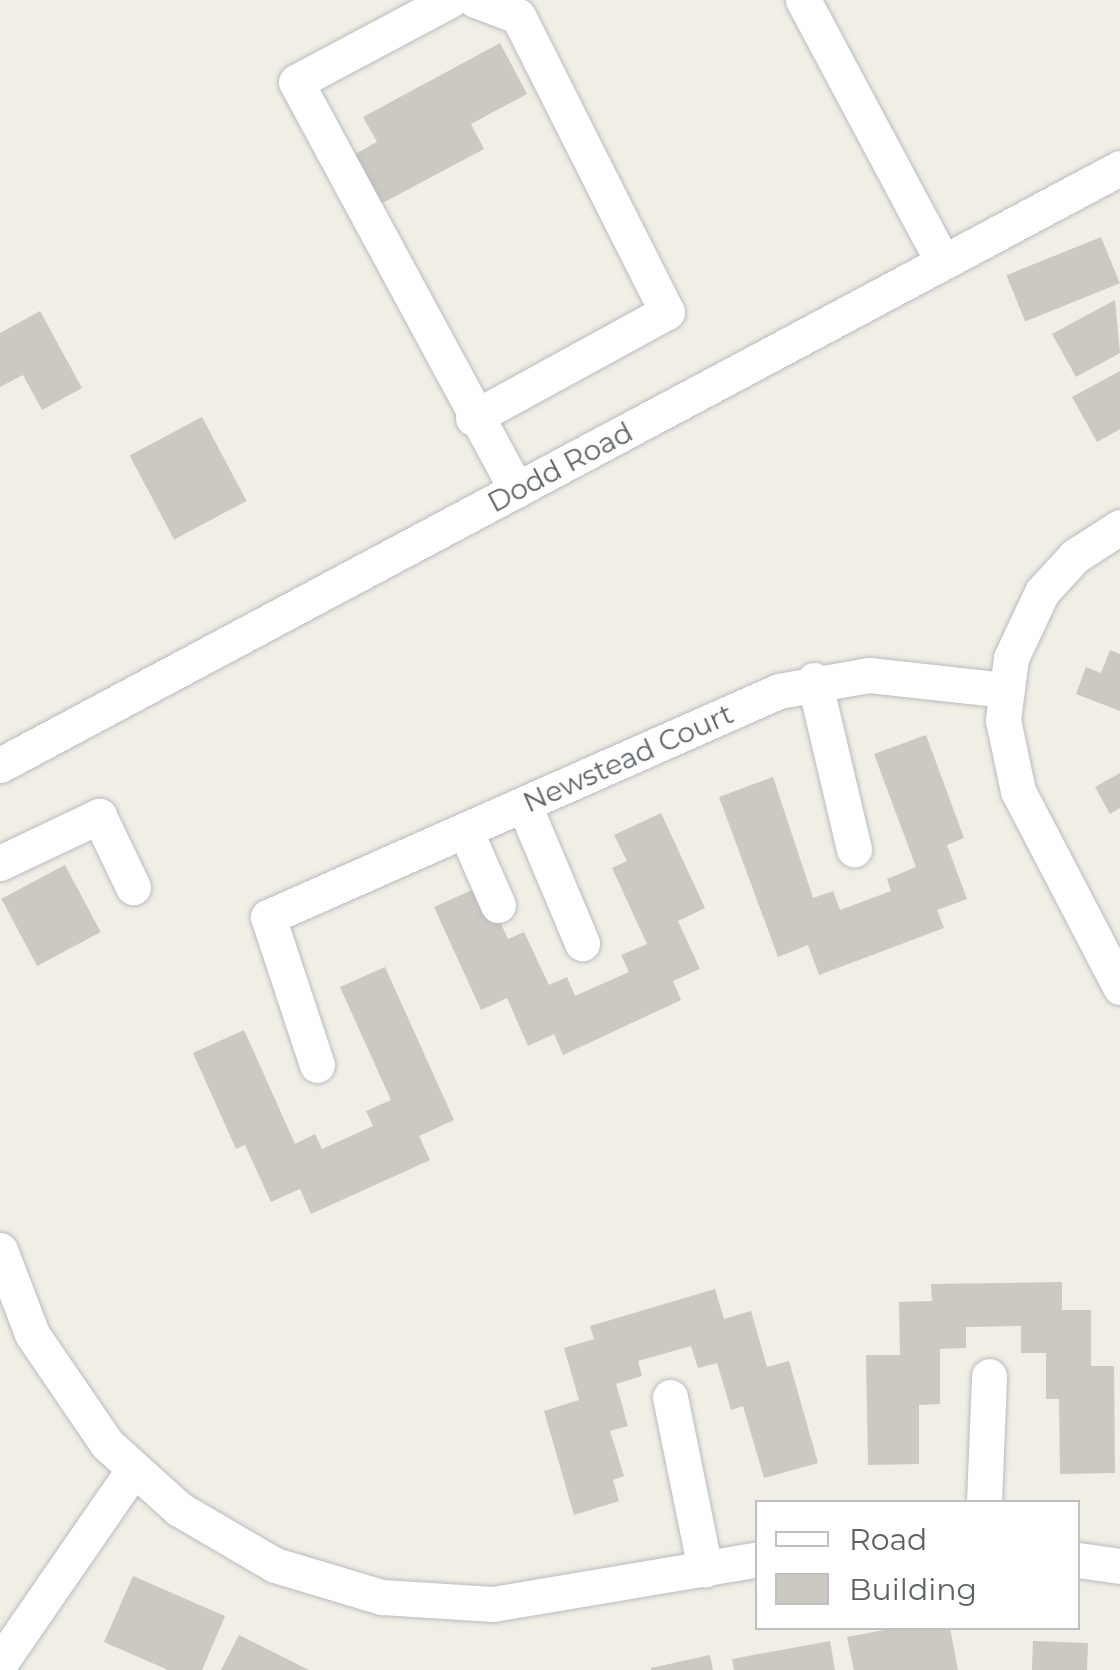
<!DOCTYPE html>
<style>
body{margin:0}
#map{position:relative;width:1120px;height:1670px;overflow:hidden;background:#f1eee5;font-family:Montserrat,sans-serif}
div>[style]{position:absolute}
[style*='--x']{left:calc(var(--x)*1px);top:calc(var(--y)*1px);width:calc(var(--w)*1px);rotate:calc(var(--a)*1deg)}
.building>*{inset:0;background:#ccc8c2;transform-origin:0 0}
.roads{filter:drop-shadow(0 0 2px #b8bbc0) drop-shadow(0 0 2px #b8bbc0)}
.minor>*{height:35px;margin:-17.5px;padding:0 17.5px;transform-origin:17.5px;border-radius:17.5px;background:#fff}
span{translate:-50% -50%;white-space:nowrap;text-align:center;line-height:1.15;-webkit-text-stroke:8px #fff;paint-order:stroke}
.street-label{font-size:28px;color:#5d6267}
.legend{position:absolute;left:755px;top:1500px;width:325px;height:130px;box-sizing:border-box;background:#fff;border:2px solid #bec0c2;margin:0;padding:12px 18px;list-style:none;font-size:30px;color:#5d6267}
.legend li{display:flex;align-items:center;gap:20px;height:50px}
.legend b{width:50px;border:2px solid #bec0c2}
</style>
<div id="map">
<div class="building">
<div style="clip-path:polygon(500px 43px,527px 94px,471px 124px,484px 149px,373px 208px,346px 159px,377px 142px,363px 117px)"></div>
<div style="left:1101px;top:237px;width:50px;height:102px;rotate:68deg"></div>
<div style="clip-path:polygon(1115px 300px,1120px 353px,1076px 377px,1052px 334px)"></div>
<div style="clip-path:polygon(40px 311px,82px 388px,42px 410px,23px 375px,0 387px,0 333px)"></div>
<div style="clip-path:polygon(1120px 371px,1120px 429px,1097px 442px,1072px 397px)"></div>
<div style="left:202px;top:417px;width:95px;height:82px;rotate:62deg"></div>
<div style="clip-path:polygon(1110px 650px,1120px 654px,1120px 711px,1076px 694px,1086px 667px,1101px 673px)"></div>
<div style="clip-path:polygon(926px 735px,964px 838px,947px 845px,967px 899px,937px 910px,944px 928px,819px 975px,808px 945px,778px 957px,719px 797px,773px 777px,813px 898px,833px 891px,840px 910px,891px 891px,887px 879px,916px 867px,874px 754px)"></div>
<div style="clip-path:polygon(1120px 773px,1120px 808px,1110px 814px,1095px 787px)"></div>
<div style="clip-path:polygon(661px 813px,705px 908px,678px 921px,700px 969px,673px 981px,681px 1000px,563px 1055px,554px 1034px,528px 1046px,507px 998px,481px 1010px,434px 907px,483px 885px,508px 939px,524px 932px,549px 985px,567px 977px,575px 996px,629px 972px,621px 955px,647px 944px,612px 868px,627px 861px,614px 835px)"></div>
<div style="left:65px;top:865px;width:76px;height:72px;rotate:62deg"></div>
<div style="clip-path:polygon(385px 967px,454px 1120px,419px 1136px,430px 1160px,311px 1214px,300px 1189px,271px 1202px,245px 1145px,236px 1149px,193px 1053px,244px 1030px,295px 1144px,315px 1134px,322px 1149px,373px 1126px,366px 1111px,391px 1100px,340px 987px)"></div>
<div style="clip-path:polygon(1062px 1282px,1062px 1310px,1091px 1310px,1091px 1366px,1114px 1366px,1115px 1473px,1060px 1474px,1059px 1399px,1046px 1399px,1046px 1353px,1021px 1353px,1021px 1326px,966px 1327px,966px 1348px,940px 1349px,940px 1404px,919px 1405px,919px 1464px,868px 1465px,866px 1355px,900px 1355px,899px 1302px,932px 1301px,931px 1284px)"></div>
<div style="clip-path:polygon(715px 1289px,724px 1319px,751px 1311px,767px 1367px,789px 1361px,818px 1463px,764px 1478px,743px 1406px,731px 1410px,717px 1363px,698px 1368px,691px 1346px,638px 1361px,642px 1376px,616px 1384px,628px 1426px,610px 1431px,624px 1476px,613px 1480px,619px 1501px,574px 1515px,544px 1411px,579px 1400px,564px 1348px,594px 1339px,590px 1326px)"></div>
<div style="clip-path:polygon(133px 1576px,225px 1616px,202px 1670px,168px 1670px,104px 1642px)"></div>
<div style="clip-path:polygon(895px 1628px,950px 1628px,958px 1670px,854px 1670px,847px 1637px)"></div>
<div style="clip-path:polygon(239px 1635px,309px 1670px,221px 1670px)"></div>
<div style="clip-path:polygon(830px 1641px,835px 1670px,734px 1670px,732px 1659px)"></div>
<div style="left:1033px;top:1641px;width:55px;height:29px;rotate:2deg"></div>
<div style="clip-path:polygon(710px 1655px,713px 1670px,651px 1670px,651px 1668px)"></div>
</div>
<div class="roads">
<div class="minor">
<div style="--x:450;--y:0;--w:174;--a:152"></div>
<div style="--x:296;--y:82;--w:464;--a:61.6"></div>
<div style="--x:803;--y:0;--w:297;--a:61.9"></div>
<div style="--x:473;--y:418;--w:221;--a:-28.7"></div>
<div style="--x:667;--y:312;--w:331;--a:-116.7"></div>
<div style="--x:518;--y:16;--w:46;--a:-159.6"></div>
<div style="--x:1120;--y:527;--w:54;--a:147.2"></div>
<div style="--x:1075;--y:556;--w:49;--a:132.5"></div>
<div style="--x:1042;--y:592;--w:73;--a:115.2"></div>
<div style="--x:1011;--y:658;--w:63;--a:97.4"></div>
<div style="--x:1003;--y:720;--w:73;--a:78.1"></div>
<div style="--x:1018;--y:791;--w:221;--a:62.5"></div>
<div style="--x:814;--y:680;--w:174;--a:76.7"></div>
<div style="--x:0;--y:765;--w:1269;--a:-28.06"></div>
<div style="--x:524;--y:805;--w:150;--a:67.2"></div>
<div style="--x:465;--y:830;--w:82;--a:66.3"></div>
<div style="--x:0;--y:863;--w:110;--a:-25.4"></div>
<div style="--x:99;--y:816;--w:79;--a:64.4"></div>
<div style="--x:317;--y:1065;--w:156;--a:-108.3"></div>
<div style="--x:268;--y:917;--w:559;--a:-23.86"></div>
<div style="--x:779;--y:691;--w:91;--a:-10.1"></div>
<div style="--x:869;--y:675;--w:136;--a:6.3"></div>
<div style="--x:0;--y:1250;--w:90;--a:69.1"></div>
<div style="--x:32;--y:1334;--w:133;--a:55.7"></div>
<div style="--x:107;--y:1444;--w:97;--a:42.1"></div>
<div style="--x:179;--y:1509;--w:111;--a:30.3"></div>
<div style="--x:275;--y:1565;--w:112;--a:16.7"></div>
<div style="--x:382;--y:1597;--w:111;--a:3.6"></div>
<div style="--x:493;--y:1604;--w:269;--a:-9.6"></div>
<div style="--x:670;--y:1397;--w:176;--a:78.5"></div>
<div style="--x:984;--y:1502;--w:126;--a:-87.7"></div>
<div style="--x:1078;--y:1560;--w:42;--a:8.1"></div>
<div style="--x:0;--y:1663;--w:234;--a:-55.4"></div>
</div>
</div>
<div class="street-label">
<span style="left:560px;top:467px;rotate:-28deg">Dodd Road</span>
<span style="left:628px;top:758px;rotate:-24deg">Newstead Court</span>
</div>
<ul class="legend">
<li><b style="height:12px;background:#fff"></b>Road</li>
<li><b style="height:28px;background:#ccc8c2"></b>Building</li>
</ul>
</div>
